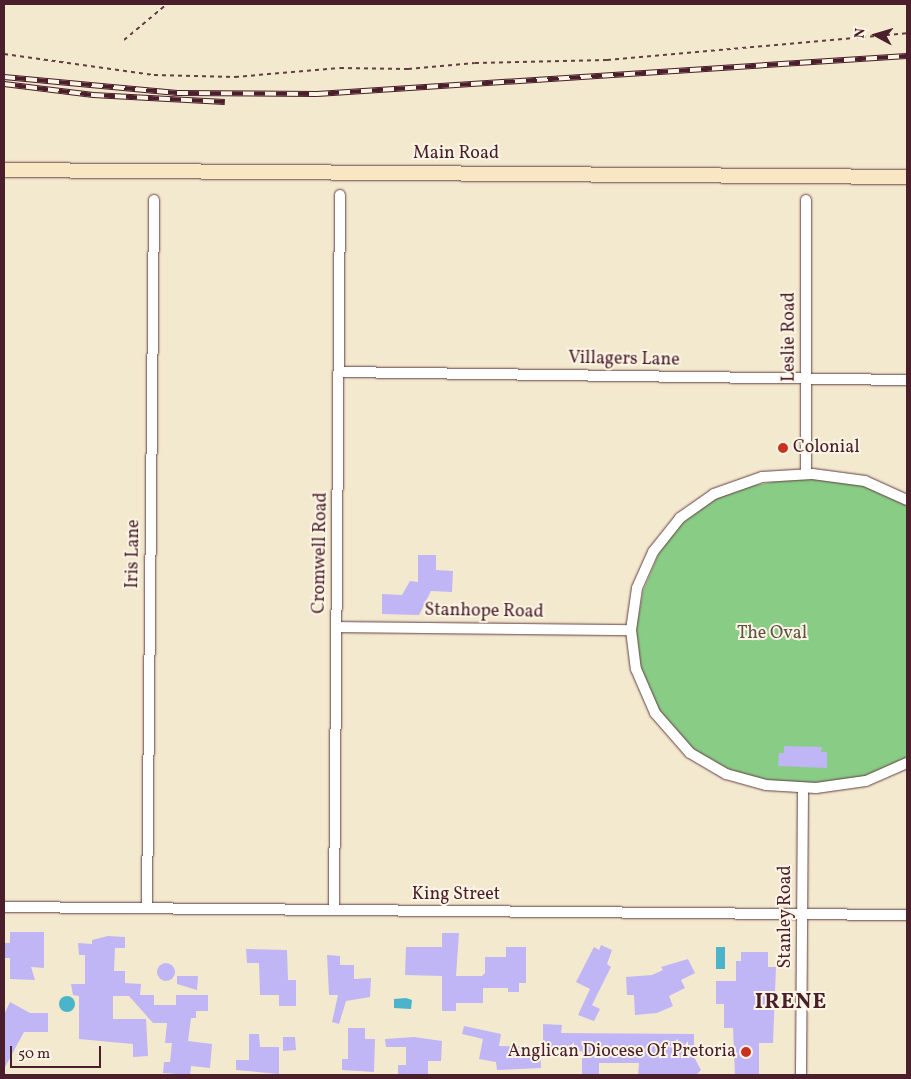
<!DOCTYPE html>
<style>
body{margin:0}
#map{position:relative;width:911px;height:1079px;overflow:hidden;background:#f3e9ce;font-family:Vollkorn,serif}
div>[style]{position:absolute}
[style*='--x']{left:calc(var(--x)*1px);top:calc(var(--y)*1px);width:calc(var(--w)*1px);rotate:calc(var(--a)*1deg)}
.green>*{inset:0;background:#89cc86}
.water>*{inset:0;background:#4bb3ca;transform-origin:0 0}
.round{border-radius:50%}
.building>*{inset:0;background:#c0b5f5}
.path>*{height:2px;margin-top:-1px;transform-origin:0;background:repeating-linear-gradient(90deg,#633d43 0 4px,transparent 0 8px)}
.roads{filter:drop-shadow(0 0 1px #633d43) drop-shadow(0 0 1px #633d43)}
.street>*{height:10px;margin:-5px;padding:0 5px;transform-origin:5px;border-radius:5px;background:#fff}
.secondary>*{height:14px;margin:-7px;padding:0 7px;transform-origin:7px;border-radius:7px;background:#f9e7c3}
.rail>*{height:5.5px;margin-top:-2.75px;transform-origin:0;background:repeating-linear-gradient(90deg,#fcf5e5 0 11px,#4a1f2b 0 22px);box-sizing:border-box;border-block:1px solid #4a1f2b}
.dots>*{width:14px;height:14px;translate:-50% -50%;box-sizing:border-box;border:2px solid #fcf5e5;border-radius:50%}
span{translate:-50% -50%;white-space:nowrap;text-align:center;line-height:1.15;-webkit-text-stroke:4px #fcf5e5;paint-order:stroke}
.street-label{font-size:18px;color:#4a1f2b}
.poi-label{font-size:18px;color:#4a1f2b}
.left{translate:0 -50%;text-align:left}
.right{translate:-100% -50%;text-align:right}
.park-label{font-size:18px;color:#5d5346}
.district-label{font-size:22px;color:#4a1f2b;font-weight:700;letter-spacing:1px}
.frame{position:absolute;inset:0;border:5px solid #4a1f2b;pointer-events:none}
.north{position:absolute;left:851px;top:10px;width:50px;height:50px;-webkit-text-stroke:4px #fcf5e5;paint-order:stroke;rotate:276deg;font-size:14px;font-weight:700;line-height:20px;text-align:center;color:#4a1f2b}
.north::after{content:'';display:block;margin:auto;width:18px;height:22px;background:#4a1f2b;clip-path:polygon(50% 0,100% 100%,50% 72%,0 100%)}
.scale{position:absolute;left:10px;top:1046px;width:91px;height:22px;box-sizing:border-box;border:2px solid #4a1f2b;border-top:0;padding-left:6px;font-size:15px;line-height:18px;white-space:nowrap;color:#4a1f2b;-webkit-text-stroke:4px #fcf5e5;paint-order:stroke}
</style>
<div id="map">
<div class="green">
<div style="clip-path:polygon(810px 475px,851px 481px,892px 493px,907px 503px,907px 765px,866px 782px,775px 786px,695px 758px,652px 702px,641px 668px,636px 630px,643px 591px,659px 553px,679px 526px,711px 500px,740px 488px)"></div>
</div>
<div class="water">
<div style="left:716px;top:947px;width:9px;height:22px"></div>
<div class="round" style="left:59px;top:996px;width:16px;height:16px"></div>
<div style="clip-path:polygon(406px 998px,412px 1000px,411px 1009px,394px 1008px,394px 999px)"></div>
</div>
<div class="building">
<div style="clip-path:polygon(418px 555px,436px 555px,436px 570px,453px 571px,452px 592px,431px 591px,419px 615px,382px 614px,382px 594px,402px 595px,410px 581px,418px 582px)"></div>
<div style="clip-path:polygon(784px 746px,822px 747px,821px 752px,827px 752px,827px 768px,778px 766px,779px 753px,784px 753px)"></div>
<div style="clip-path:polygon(10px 932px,44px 932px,44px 968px,31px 967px,35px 980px,10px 979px,10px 958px,4px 958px,4px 943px,10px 943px)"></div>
<div style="clip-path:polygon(442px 933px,459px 933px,456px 976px,482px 976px,485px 973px,485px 957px,506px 957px,506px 947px,526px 947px,526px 983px,519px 983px,519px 992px,508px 992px,508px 988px,483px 988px,483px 1003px,456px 1003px,456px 1011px,442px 1011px,442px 976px,405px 975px,406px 947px,442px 947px)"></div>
<div style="clip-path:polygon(108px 936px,125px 937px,125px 948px,115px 948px,114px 971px,125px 971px,125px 983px,141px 984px,140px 995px,154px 995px,154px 1005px,176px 1005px,176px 995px,208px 995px,208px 1011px,196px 1011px,196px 1018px,191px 1018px,188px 1041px,212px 1044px,210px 1068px,191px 1066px,190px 1075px,163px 1073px,164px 1062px,170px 1062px,172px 1043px,165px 1043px,167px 1023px,153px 1023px,129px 996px,113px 996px,113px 1019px,146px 1019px,148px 1056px,133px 1057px,133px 1044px,79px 1039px,79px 996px,73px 995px,71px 984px,85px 984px,85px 955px,79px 955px,78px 943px,92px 944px,92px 940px)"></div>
<div style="clip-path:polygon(601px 945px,612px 950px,607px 964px,611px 967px,592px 1005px,600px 1009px,594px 1021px,578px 1015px,590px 989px,576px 982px,594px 947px,599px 950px)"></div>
<div style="clip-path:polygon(246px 949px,287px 950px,288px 980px,296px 980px,296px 1006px,279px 1006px,279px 995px,260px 995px,259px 963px,247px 963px)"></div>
<div style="clip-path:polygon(741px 952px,768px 952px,768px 967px,776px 967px,773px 1043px,759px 1043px,759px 1075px,735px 1075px,733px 1028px,724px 1028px,724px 1004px,716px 1004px,716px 981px,736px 981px,736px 961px,741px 961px)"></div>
<div style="clip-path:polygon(327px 955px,340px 956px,340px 965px,354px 965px,354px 979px,371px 978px,370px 997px,346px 1001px,339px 1024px,332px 1022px,338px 995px,329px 995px)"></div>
<div style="clip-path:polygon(688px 959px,695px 973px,681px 980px,685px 988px,669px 996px,673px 1006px,657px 1013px,635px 1015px,634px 995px,627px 995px,626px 977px,652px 975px,663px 970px,661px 967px)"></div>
<div class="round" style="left:157px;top:963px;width:18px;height:18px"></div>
<div style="clip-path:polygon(177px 976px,198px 976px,197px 990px,177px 984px)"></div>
<div style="clip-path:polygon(10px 1002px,30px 1013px,48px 1013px,48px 1032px,24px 1032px,4px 1069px,4px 1015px)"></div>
<div style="clip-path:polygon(543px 1024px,562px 1025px,561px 1033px,694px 1034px,694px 1057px,701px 1070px,696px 1075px,638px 1075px,639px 1063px,599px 1063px,599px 1075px,582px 1075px,582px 1051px,543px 1052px)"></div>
<div style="clip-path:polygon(464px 1026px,501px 1034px,499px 1046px,540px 1047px,541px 1068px,497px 1070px,496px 1062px,479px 1059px,483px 1039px,462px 1034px)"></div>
<div style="clip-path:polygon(348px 1028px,365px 1028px,365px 1039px,375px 1039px,374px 1072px,342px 1070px,342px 1059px,348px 1059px)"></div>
<div style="clip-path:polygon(249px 1034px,259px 1034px,260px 1047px,279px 1047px,279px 1074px,236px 1070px,236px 1060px,249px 1060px)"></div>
<div style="clip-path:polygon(283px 1037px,295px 1037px,296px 1050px,283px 1051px)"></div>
<div style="clip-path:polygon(414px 1037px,442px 1041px,441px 1061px,428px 1061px,428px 1075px,398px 1075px,398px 1065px,406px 1065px,406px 1047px,386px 1047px,385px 1039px)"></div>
</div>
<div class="path">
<div style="--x:124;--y:40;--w:56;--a:-39.9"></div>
<div style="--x:4;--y:54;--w:151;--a:8"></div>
<div style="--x:154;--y:75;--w:81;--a:1.4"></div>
<div style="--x:235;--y:77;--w:105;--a:-4.9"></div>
<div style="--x:340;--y:68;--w:68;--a:0.8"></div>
<div style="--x:408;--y:69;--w:67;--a:-5.1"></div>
<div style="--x:475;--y:63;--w:132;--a:-1.3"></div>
<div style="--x:607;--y:60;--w:301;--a:-5.1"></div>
</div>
<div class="roads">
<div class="street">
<div style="--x:340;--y:372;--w:567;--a:0.81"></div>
<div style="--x:806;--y:474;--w:274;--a:-90"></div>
<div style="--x:907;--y:500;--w:46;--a:-155.7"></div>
<div style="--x:865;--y:481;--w:53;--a:-172.5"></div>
<div style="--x:812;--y:474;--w:50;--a:176.6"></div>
<div style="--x:762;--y:477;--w:51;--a:160.5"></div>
<div style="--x:714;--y:494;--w:42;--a:144.8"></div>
<div style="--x:680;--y:518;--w:43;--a:128.5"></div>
<div style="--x:653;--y:552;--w:39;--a:114"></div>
<div style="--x:637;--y:588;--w:42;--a:98.1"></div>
<div style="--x:631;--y:630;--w:39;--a:83"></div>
<div style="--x:636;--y:669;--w:48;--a:66.6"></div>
<div style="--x:655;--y:713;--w:53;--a:48.8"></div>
<div style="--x:690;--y:753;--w:42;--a:30.3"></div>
<div style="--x:726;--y:774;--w:41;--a:15.4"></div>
<div style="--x:766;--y:785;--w:50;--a:3.4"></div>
<div style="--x:816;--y:788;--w:50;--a:-8"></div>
<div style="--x:866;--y:781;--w:45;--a:-23.7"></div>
<div style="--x:337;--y:627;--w:294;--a:0.6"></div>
<div style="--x:4;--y:907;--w:903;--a:0.51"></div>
<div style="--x:147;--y:908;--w:708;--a:-89.43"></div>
<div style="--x:334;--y:910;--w:715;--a:-89.52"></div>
<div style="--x:801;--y:1075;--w:287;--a:-89.6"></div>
</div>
<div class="secondary">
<div style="--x:4;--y:170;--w:903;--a:0.44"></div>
</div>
</div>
<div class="rail">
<div style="--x:4;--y:77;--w:174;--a:5.3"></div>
<div style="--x:177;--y:93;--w:140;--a:0.4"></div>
<div style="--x:317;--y:94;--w:591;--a:-3.69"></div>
<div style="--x:4;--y:84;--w:90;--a:7"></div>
<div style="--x:93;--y:95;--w:132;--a:3"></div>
</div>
<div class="dots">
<div style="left:783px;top:448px;background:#c8321e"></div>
<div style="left:746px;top:1052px;background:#c8321e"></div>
</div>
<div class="street-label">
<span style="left:456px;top:154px">Main Road</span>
<span style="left:790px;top:337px;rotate:-90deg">Leslie Road</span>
<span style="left:624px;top:360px;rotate:1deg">Villagers Lane</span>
<span style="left:321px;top:553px;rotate:-89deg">Cromwell Road</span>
<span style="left:134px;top:554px;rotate:-89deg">Iris Lane</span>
<span style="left:484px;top:612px;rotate:1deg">Stanhope Road</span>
<span style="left:456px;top:895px">King Street</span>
<span style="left:786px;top:917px;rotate:-90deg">Stanley Road</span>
</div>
<div class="poi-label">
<span class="left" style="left:793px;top:448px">Colonial</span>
<span class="right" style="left:736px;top:1052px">Anglican Diocese Of Pretoria</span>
</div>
<div class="park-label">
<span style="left:772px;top:634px">The Oval</span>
</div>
<div class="district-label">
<span style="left:791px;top:1003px">IRENE</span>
</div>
<div class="frame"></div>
<div class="north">N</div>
<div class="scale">50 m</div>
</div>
